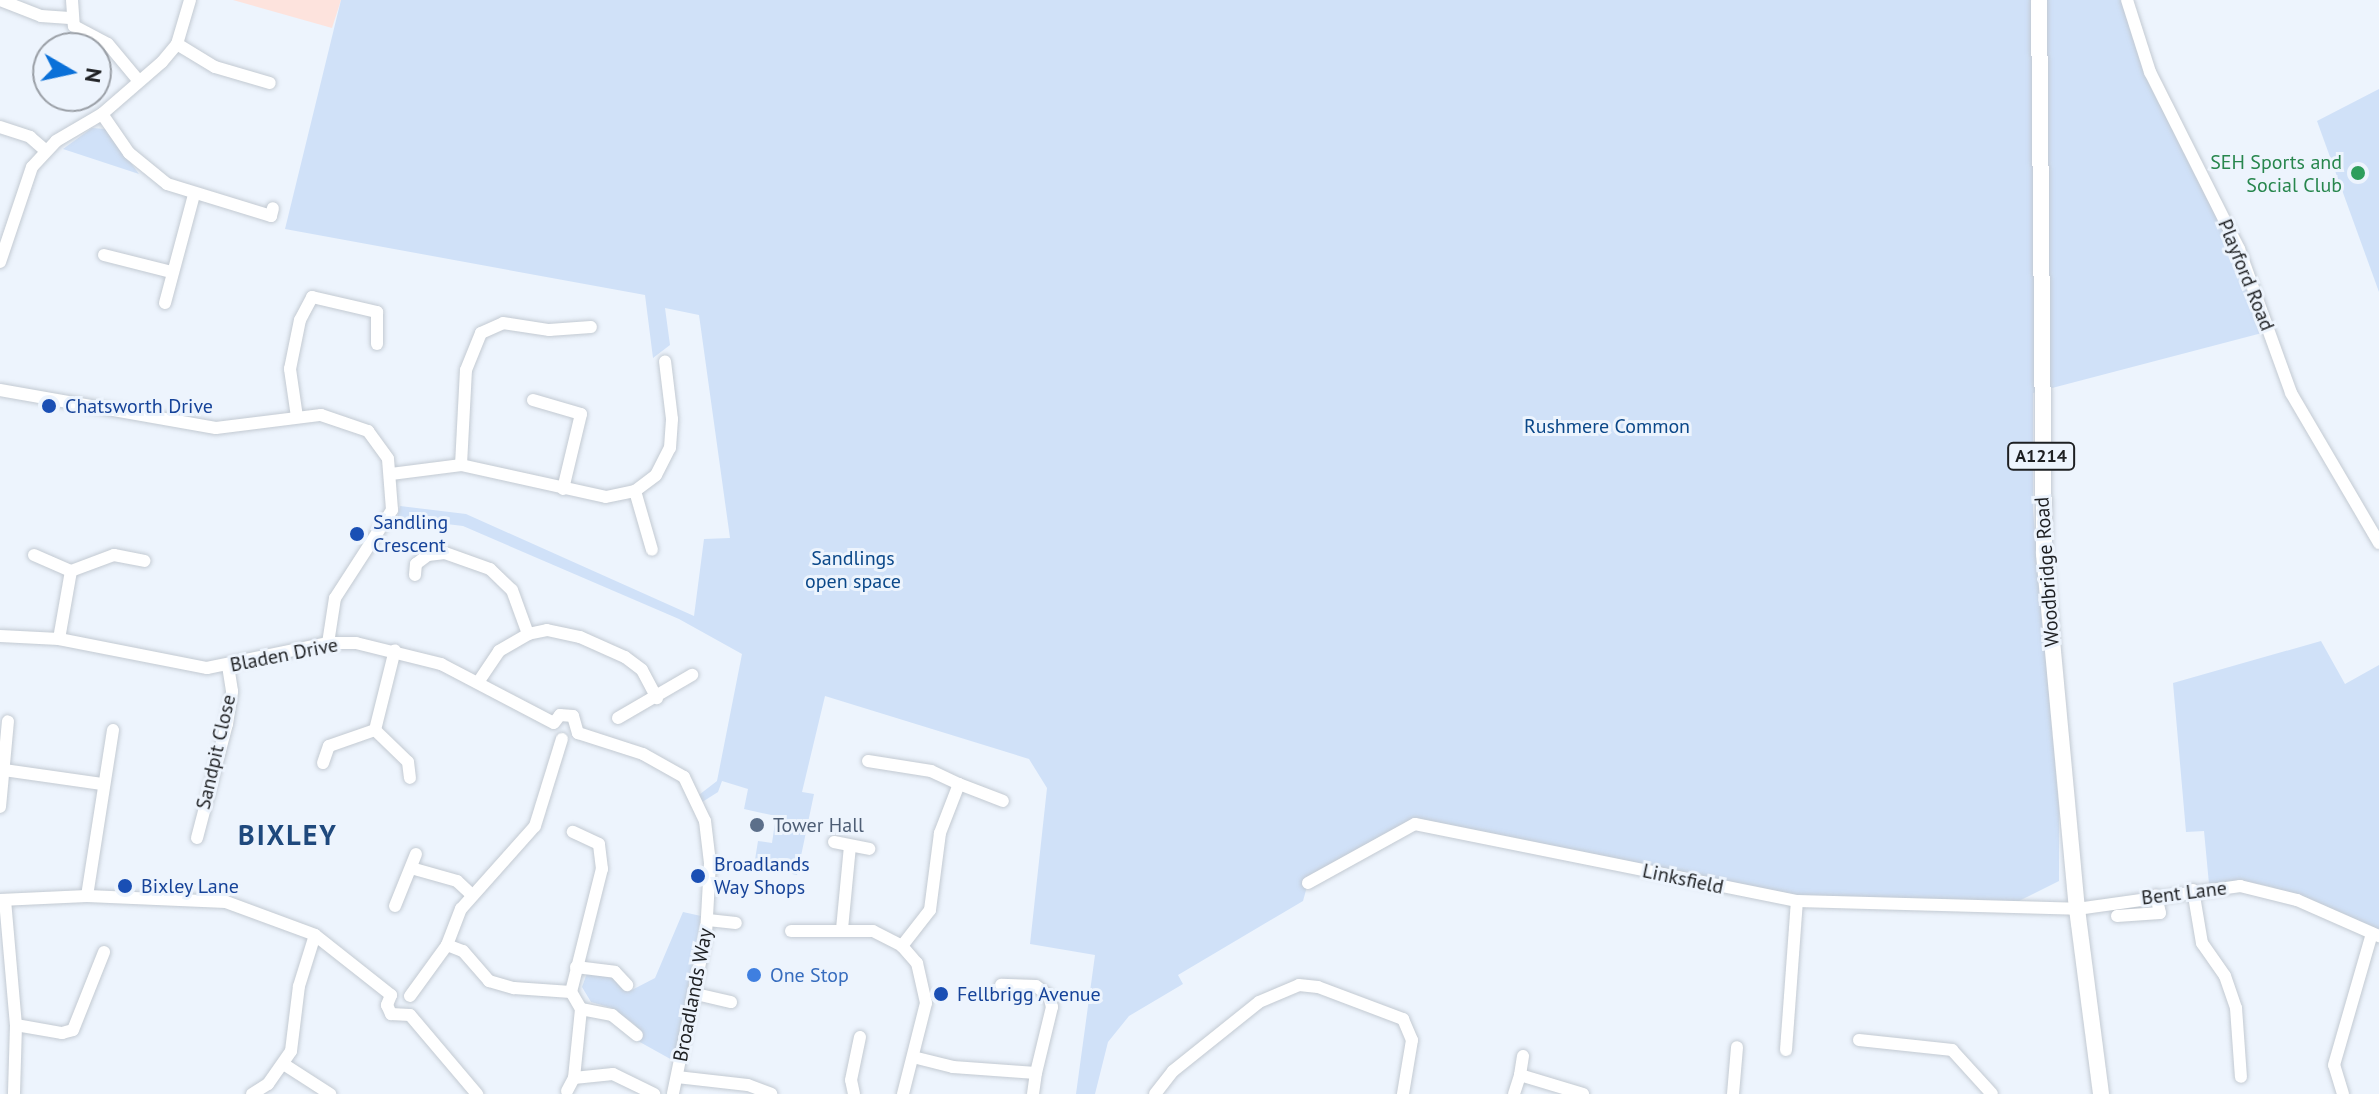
<!DOCTYPE html>
<style>
body{margin:0}
#map{position:relative;width:2379px;height:1094px;overflow:hidden;background:#edf4fd;font-family:"PT Sans",sans-serif}
div>[style]{position:absolute}
[style*='--x']{left:calc(var(--x)*1px);top:calc(var(--y)*1px);width:calc(var(--w)*1px);rotate:calc(var(--a)*1deg)}
.education>*{inset:0;background:#fde3dd}
.green>*{inset:0;background:#d0e1f8}
.roads{filter:drop-shadow(0 0 2px #c3cad2) drop-shadow(0 0 2px #c3cad2)}
.minor>*{height:12px;margin:-6px;padding:0 6px;transform-origin:6px;border-radius:6px;background:#fff}
.major>*{height:16px;margin:-8px;padding:0 8px;transform-origin:8px;border-radius:8px;background:#fff}
.dots>*{width:22px;height:22px;translate:-50% -50%;box-sizing:border-box;border:4px solid #edf4fd;border-radius:50%}
span{translate:-50% -50%;white-space:nowrap;text-align:center;line-height:1.15;-webkit-text-stroke:6px #edf4fd;paint-order:stroke}
.shield-label span{padding:2px 6px;background:#edf4fd;border:2px solid;border-radius:6px;-webkit-text-stroke-width:0}
.shield-label{font-size:18px;color:#1e2023;font-weight:700}
.leisure-label{font-size:20px;color:#27864d}
.right{translate:-100% -50%;text-align:right}
.street-label{font-size:20px;color:#1e2023}
.transit-label{font-size:20px;color:#164399}
.left{translate:0 -50%;text-align:left}
.park-label{font-size:20px;color:#0b4889}
.service-label{font-size:20px;color:#4e5e75}
.shop-label{font-size:20px;color:#366cbe}
.district-label{font-size:28px;color:#1f497d;font-weight:700;letter-spacing:2px}
.north{position:absolute;left:32px;top:32px;width:80px;height:80px;box-sizing:border-box;background:#edf4fd;border:2px solid #9a9fa6;border-radius:50%;rotate:99deg;font-size:22px;font-weight:700;line-height:32px;text-align:center;color:#1e2023}
.north::after{content:'';display:block;margin:auto;width:28px;height:36px;background:#0a70d8;clip-path:polygon(50% 0,100% 100%,50% 72%,0 100%)}
</style>
<div id="map">
<div class="education">
<div style="clip-path:polygon(233px 0,341px 0,332px 28px)"></div>
</div>
<div class="green">
<div style="clip-path:polygon(341px 0,2121px 0,2146px 75px,2232px 248px,2262px 333px,2033px 393px,2033px 510px,2059px 808px,2059px 881px,2013px 904px,1797px 901px,1415px 824px,1308px 883px,1303px 901px,1178px 975px,1183px 984px,1129px 1016px,1108px 1042px,1095px 1094px,1076px 1094px,1095px 955px,1030px 944px,1047px 788px,1029px 759px,825px 696px,802px 792px,814px 794px,797px 875px,754px 866px,758px 841px,772px 843px,776px 816px,744px 809px,748px 789px,722px 781px,718px 792px,699px 804px,695px 798px,717px 781px,742px 654px,679px 619px,463px 526px,397px 518px,400px 506px,466px 514px,694px 616px,704px 539px,730px 538px,699px 315px,665px 308px,670px 345px,653px 358px,645px 295px,285px 229px)"></div>
<div style="clip-path:polygon(2379px 89px,2379px 292px,2317px 121px)"></div>
<div style="clip-path:polygon(92px 128px,106px 129px,139px 174px,63px 149px)"></div>
<div style="clip-path:polygon(2321px 641px,2345px 684px,2379px 665px,2379px 932px,2272px 887px,2249px 882px,2209px 884px,2204px 831px,2186px 832px,2173px 683px)"></div>
<div style="clip-path:polygon(683px 912px,701px 916px,674px 1061px,638px 1041px,643px 1034px,634px 1024px,612px 1008px,591px 1002px,582px 987px,587px 973px,612px 976px,628px 992px,655px 978px)"></div>
</div>
<div class="roads">
<div class="minor">
<div style="--x:0;--y:0;--w:44;--a:21.3"></div>
<div style="--x:41;--y:16;--w:32;--a:4"></div>
<div style="--x:72;--y:0;--w:26;--a:86"></div>
<div style="--x:74;--y:26;--w:38;--a:28"></div>
<div style="--x:108;--y:44;--w:47;--a:50.2"></div>
<div style="--x:2127;--y:0;--w:76;--a:72.3"></div>
<div style="--x:2150;--y:72;--w:198;--a:63.3"></div>
<div style="--x:2239;--y:249;--w:153;--a:70.1"></div>
<div style="--x:2291;--y:393;--w:174;--a:59.6"></div>
<div style="--x:177;--y:44;--w:44;--a:31.2"></div>
<div style="--x:215;--y:67;--w:57;--a:16.2"></div>
<div style="--x:102;--y:114;--w:47;--a:55.3"></div>
<div style="--x:129;--y:153;--w:49;--a:39.2"></div>
<div style="--x:167;--y:184;--w:109;--a:17.1"></div>
<div style="--x:271;--y:216;--w:8;--a:-76"></div>
<div style="--x:0;--y:127;--w:32;--a:18"></div>
<div style="--x:30;--y:137;--w:20;--a:41"></div>
<div style="--x:104;--y:255;--w:69;--a:14.2"></div>
<div style="--x:0;--y:262;--w:100;--a:-71.4"></div>
<div style="--x:32;--y:167;--w:35;--a:-47"></div>
<div style="--x:56;--y:141;--w:53;--a:-30.4"></div>
<div style="--x:102;--y:114;--w:79;--a:-40.9"></div>
<div style="--x:162;--y:62;--w:23;--a:-50"></div>
<div style="--x:177;--y:44;--w:46;--a:-73.5"></div>
<div style="--x:165;--y:303;--w:112;--a:-75"></div>
<div style="--x:0;--y:390;--w:219;--a:10"></div>
<div style="--x:216;--y:428;--w:106;--a:-7.1"></div>
<div style="--x:321;--y:415;--w:50;--a:18.8"></div>
<div style="--x:368;--y:431;--w:34;--a:54"></div>
<div style="--x:388;--y:459;--w:51;--a:85.5"></div>
<div style="--x:392;--y:510;--w:105;--a:122.9"></div>
<div style="--x:335;--y:598;--w:46;--a:98.8"></div>
<div style="--x:533;--y:400;--w:50;--a:16.3"></div>
<div style="--x:581;--y:414;--w:77;--a:103.5"></div>
<div style="--x:297;--y:417;--w:49;--a:-98.3"></div>
<div style="--x:290;--y:369;--w:50;--a:-78.5"></div>
<div style="--x:300;--y:320;--w:26;--a:-62"></div>
<div style="--x:312;--y:297;--w:67;--a:13"></div>
<div style="--x:377;--y:312;--w:32;--a:90"></div>
<div style="--x:461;--y:465;--w:95;--a:-87"></div>
<div style="--x:466;--y:370;--w:40;--a:-68"></div>
<div style="--x:481;--y:333;--w:24;--a:-24"></div>
<div style="--x:503;--y:323;--w:47;--a:8.7"></div>
<div style="--x:549;--y:330;--w:42;--a:-4.1"></div>
<div style="--x:391;--y:474;--w:71;--a:-7.3"></div>
<div style="--x:461;--y:465;--w:148;--a:12.4"></div>
<div style="--x:606;--y:497;--w:30;--a:-12"></div>
<div style="--x:635;--y:491;--w:26;--a:-37"></div>
<div style="--x:656;--y:475;--w:30;--a:-63"></div>
<div style="--x:670;--y:448;--w:29;--a:-86"></div>
<div style="--x:672;--y:419;--w:58;--a:-96.9"></div>
<div style="--x:635;--y:491;--w:61;--a:73.9"></div>
<div style="--x:34;--y:555;--w:40;--a:23.4"></div>
<div style="--x:71;--y:571;--w:46;--a:-20.4"></div>
<div style="--x:114;--y:555;--w:31;--a:11"></div>
<div style="--x:415;--y:575;--w:11;--a:-85"></div>
<div style="--x:416;--y:564;--w:15;--a:-37"></div>
<div style="--x:428;--y:555;--w:17;--a:-7"></div>
<div style="--x:445;--y:553;--w:48;--a:19.6"></div>
<div style="--x:490;--y:569;--w:30;--a:44"></div>
<div style="--x:512;--y:590;--w:47;--a:70"></div>
<div style="--x:0;--y:636;--w:59;--a:2.9"></div>
<div style="--x:59;--y:639;--w:151;--a:11.1"></div>
<div style="--x:207;--y:668;--w:124;--a:-11.7"></div>
<div style="--x:328;--y:643;--w:28;--a:0"></div>
<div style="--x:356;--y:643;--w:88;--a:13.9"></div>
<div style="--x:441;--y:664;--w:127;--a:27.6"></div>
<div style="--x:59;--y:639;--w:69;--a:-80"></div>
<div style="--x:479;--y:681;--w:36;--a:-56"></div>
<div style="--x:499;--y:651;--w:34;--a:-30"></div>
<div style="--x:528;--y:634;--w:19;--a:-12"></div>
<div style="--x:547;--y:630;--w:34;--a:12"></div>
<div style="--x:580;--y:637;--w:49;--a:24"></div>
<div style="--x:625;--y:657;--w:21;--a:37"></div>
<div style="--x:642;--y:670;--w:32;--a:62"></div>
<div style="--x:618;--y:718;--w:86;--a:-30.2"></div>
<div style="--x:554;--y:723;--w:10;--a:-53"></div>
<div style="--x:560;--y:715;--w:13;--a:4"></div>
<div style="--x:573;--y:716;--w:18;--a:74"></div>
<div style="--x:375;--y:730;--w:82;--a:-76"></div>
<div style="--x:375;--y:730;--w:46;--a:44.1"></div>
<div style="--x:408;--y:762;--w:16;--a:83"></div>
<div style="--x:578;--y:733;--w:68;--a:17.9"></div>
<div style="--x:643;--y:754;--w:47;--a:29.3"></div>
<div style="--x:684;--y:777;--w:49;--a:64.5"></div>
<div style="--x:705;--y:821;--w:42;--a:83.2"></div>
<div style="--x:710;--y:863;--w:71;--a:93.2"></div>
<div style="--x:706;--y:934;--w:163;--a:101.7"></div>
<div style="--x:868;--y:761;--w:64;--a:9"></div>
<div style="--x:931;--y:771;--w:31;--a:25"></div>
<div style="--x:959;--y:784;--w:53;--a:111.2"></div>
<div style="--x:940;--y:833;--w:78;--a:97.4"></div>
<div style="--x:930;--y:910;--w:46;--a:127.9"></div>
<div style="--x:323;--y:763;--w:18;--a:-71"></div>
<div style="--x:329;--y:746;--w:49;--a:-19.2"></div>
<div style="--x:4;--y:770;--w:99;--a:8.1"></div>
<div style="--x:959;--y:784;--w:47;--a:21.1"></div>
<div style="--x:0;--y:807;--w:86;--a:-84.7"></div>
<div style="--x:197;--y:838;--w:118;--a:-75.3"></div>
<div style="--x:227;--y:724;--w:33;--a:-81"></div>
<div style="--x:232;--y:691;--w:24;--a:-99"></div>
<div style="--x:834;--y:842;--w:36;--a:11"></div>
<div style="--x:411;--y:868;--w:48;--a:15.8"></div>
<div style="--x:457;--y:881;--w:21;--a:43"></div>
<div style="--x:1308;--y:883;--w:122;--a:-28.9"></div>
<div style="--x:1415;--y:824;--w:390;--a:11.4"></div>
<div style="--x:1797;--y:901;--w:280;--a:1.6"></div>
<div style="--x:2077;--y:909;--w:165;--a:-8"></div>
<div style="--x:2240;--y:886;--w:59;--a:13.8"></div>
<div style="--x:2297;--y:900;--w:90;--a:23.7"></div>
<div style="--x:2193;--y:890;--w:54;--a:80.4"></div>
<div style="--x:2202;--y:943;--w:40;--a:55.1"></div>
<div style="--x:2225;--y:976;--w:34;--a:71"></div>
<div style="--x:2236;--y:1008;--w:69;--a:85.9"></div>
<div style="--x:87;--y:896;--w:168;--a:-81.1"></div>
<div style="--x:0;--y:900;--w:87;--a:-2.6"></div>
<div style="--x:87;--y:896;--w:139;--a:2.5"></div>
<div style="--x:226;--y:902;--w:95;--a:20.3"></div>
<div style="--x:315;--y:935;--w:97;--a:38.3"></div>
<div style="--x:5;--y:900;--w:125;--a:85"></div>
<div style="--x:16;--y:1025;--w:69;--a:91.7"></div>
<div style="--x:395;--y:906;--w:56;--a:-68"></div>
<div style="--x:2117;--y:916;--w:43;--a:-4"></div>
<div style="--x:2160;--y:913;--w:18;--a:-103"></div>
<div style="--x:708;--y:920;--w:28;--a:6"></div>
<div style="--x:842;--y:929;--w:83;--a:-84.5"></div>
<div style="--x:791;--y:931;--w:82;--a:0"></div>
<div style="--x:873;--y:931;--w:33;--a:27"></div>
<div style="--x:902;--y:946;--w:23;--a:49"></div>
<div style="--x:917;--y:963;--w:41;--a:77.3"></div>
<div style="--x:926;--y:1003;--w:94;--a:104.2"></div>
<div style="--x:447;--y:945;--w:17;--a:21"></div>
<div style="--x:463;--y:951;--w:40;--a:49"></div>
<div style="--x:489;--y:981;--w:26;--a:16"></div>
<div style="--x:514;--y:988;--w:57;--a:4"></div>
<div style="--x:571;--y:992;--w:127;--a:-75.9"></div>
<div style="--x:602;--y:869;--w:25;--a:-97"></div>
<div style="--x:599;--y:844;--w:29;--a:-155"></div>
<div style="--x:576;--y:967;--w:39;--a:7"></div>
<div style="--x:615;--y:972;--w:18;--a:47"></div>
<div style="--x:696;--y:994;--w:36;--a:13"></div>
<div style="--x:391;--y:995;--w:11;--a:112"></div>
<div style="--x:387;--y:1005;--w:10;--a:66"></div>
<div style="--x:391;--y:1014;--w:19;--a:3"></div>
<div style="--x:410;--y:996;--w:63;--a:-54"></div>
<div style="--x:447;--y:945;--w:39;--a:-69"></div>
<div style="--x:461;--y:909;--w:111;--a:-48.3"></div>
<div style="--x:535;--y:826;--w:91;--a:-72.8"></div>
<div style="--x:581;--y:1009;--w:32;--a:11"></div>
<div style="--x:612;--y:1015;--w:32;--a:39"></div>
<div style="--x:410;--y:1015;--w:104;--a:49.7"></div>
<div style="--x:16;--y:1025;--w:47;--a:9.9"></div>
<div style="--x:62;--y:1033;--w:11;--a:-15"></div>
<div style="--x:73;--y:1030;--w:84;--a:-68.3"></div>
<div style="--x:1859;--y:1040;--w:94;--a:6.1"></div>
<div style="--x:1952;--y:1050;--w:59;--a:47.7"></div>
<div style="--x:1786;--y:1050;--w:149;--a:-85.8"></div>
<div style="--x:1523;--y:1056;--w:19;--a:99"></div>
<div style="--x:1520;--y:1075;--w:66;--a:16.8"></div>
<div style="--x:913;--y:1057;--w:41;--a:14"></div>
<div style="--x:953;--y:1067;--w:83;--a:4.1"></div>
<div style="--x:1036;--y:1073;--w:68;--a:-76.4"></div>
<div style="--x:1052;--y:1007;--w:11;--a:-105"></div>
<div style="--x:1049;--y:996;--w:16;--a:-142"></div>
<div style="--x:1036;--y:986;--w:35;--a:-178"></div>
<div style="--x:285;--y:1065;--w:54;--a:32.8"></div>
<div style="--x:677;--y:1077;--w:71;--a:6.4"></div>
<div style="--x:748;--y:1085;--w:25;--a:21"></div>
<div style="--x:574;--y:1078;--w:39;--a:-6"></div>
<div style="--x:613;--y:1074;--w:46;--a:26"></div>
<div style="--x:567;--y:1091;--w:15;--a:-62"></div>
<div style="--x:574;--y:1078;--w:69;--a:-84.2"></div>
<div style="--x:581;--y:1009;--w:20;--a:-120"></div>
<div style="--x:252;--y:1094;--w:19;--a:-32"></div>
<div style="--x:268;--y:1084;--w:40;--a:-55.1"></div>
<div style="--x:291;--y:1051;--w:65;--a:-83"></div>
<div style="--x:299;--y:986;--w:53;--a:-72.6"></div>
<div style="--x:854;--y:1094;--w:14;--a:-102"></div>
<div style="--x:851;--y:1080;--w:44;--a:-78.2"></div>
<div style="--x:1033;--y:1094;--w:21;--a:-82"></div>
<div style="--x:1155;--y:1094;--w:29;--a:-52"></div>
<div style="--x:1173;--y:1071;--w:110;--a:-38.7"></div>
<div style="--x:1259;--y:1002;--w:43;--a:-23"></div>
<div style="--x:1299;--y:985;--w:19;--a:6"></div>
<div style="--x:1318;--y:987;--w:91;--a:20.6"></div>
<div style="--x:1403;--y:1019;--w:23;--a:67"></div>
<div style="--x:1412;--y:1040;--w:55;--a:99.5"></div>
<div style="--x:1514;--y:1094;--w:20;--a:-72"></div>
<div style="--x:1733;--y:1094;--w:47;--a:-85.1"></div>
<div style="--x:2343;--y:1094;--w:30;--a:-107"></div>
<div style="--x:2334;--y:1065;--w:137;--a:-73.9"></div>
</div>
<div class="major">
<div style="--x:2039;--y:0;--w:554;--a:89.48"></div>
<div style="--x:2044;--y:554;--w:357;--a:84.7"></div>
<div style="--x:2077;--y:909;--w:187;--a:82.6"></div>
</div>
</div>
<div class="dots">
<div style="left:2358px;top:173px;background:#2e9e5b"></div>
<div style="left:49px;top:406px;background:#1a4fb4"></div>
<div style="left:357px;top:534px;background:#1a4fb4"></div>
<div style="left:757px;top:825px;background:#5c6f8a"></div>
<div style="left:698px;top:876px;background:#1a4fb4"></div>
<div style="left:125px;top:886px;background:#1a4fb4"></div>
<div style="left:754px;top:975px;background:#3f7fe0"></div>
<div style="left:941px;top:994px;background:#1a4fb4"></div>
</div>
<div class="shield-label">
<span style="left:2041px;top:456px">A1214</span>
</div>
<div class="leisure-label">
<span class="right" style="left:2342px;top:174px">SEH Sports and<br>Social Club</span>
</div>
<div class="street-label">
<span style="left:2246px;top:275px;rotate:68deg">Playford Road</span>
<span style="left:2047px;top:572px;rotate:-94deg">Woodbridge Road</span>
<span style="left:284px;top:655px;rotate:-11deg">Bladen Drive</span>
<span style="left:216px;top:752px;rotate:-77deg">Sandpit Close</span>
<span style="left:1683px;top:879px;rotate:12deg">Linksfield</span>
<span style="left:2184px;top:893px;rotate:-7deg">Bent Lane</span>
<span style="left:693px;top:995px;rotate:-79deg">Broadlands Way</span>
</div>
<div class="transit-label">
<span class="left" style="left:65px;top:406px">Chatsworth Drive</span>
<span class="left" style="left:373px;top:534px">Sandling<br>Crescent</span>
<span class="left" style="left:714px;top:876px">Broadlands<br>Way Shops</span>
<span class="left" style="left:141px;top:886px">Bixley Lane</span>
<span class="left" style="left:957px;top:994px">Fellbrigg Avenue</span>
</div>
<div class="park-label">
<span style="left:1607px;top:426px">Rushmere Common</span>
<span style="left:853px;top:570px">Sandlings<br>open space</span>
</div>
<div class="service-label">
<span class="left" style="left:773px;top:825px">Tower Hall</span>
</div>
<div class="shop-label">
<span class="left" style="left:770px;top:975px">One Stop</span>
</div>
<div class="district-label">
<span style="left:288px;top:835px">BIXLEY</span>
</div>
<div class="north">N</div>
</div>
